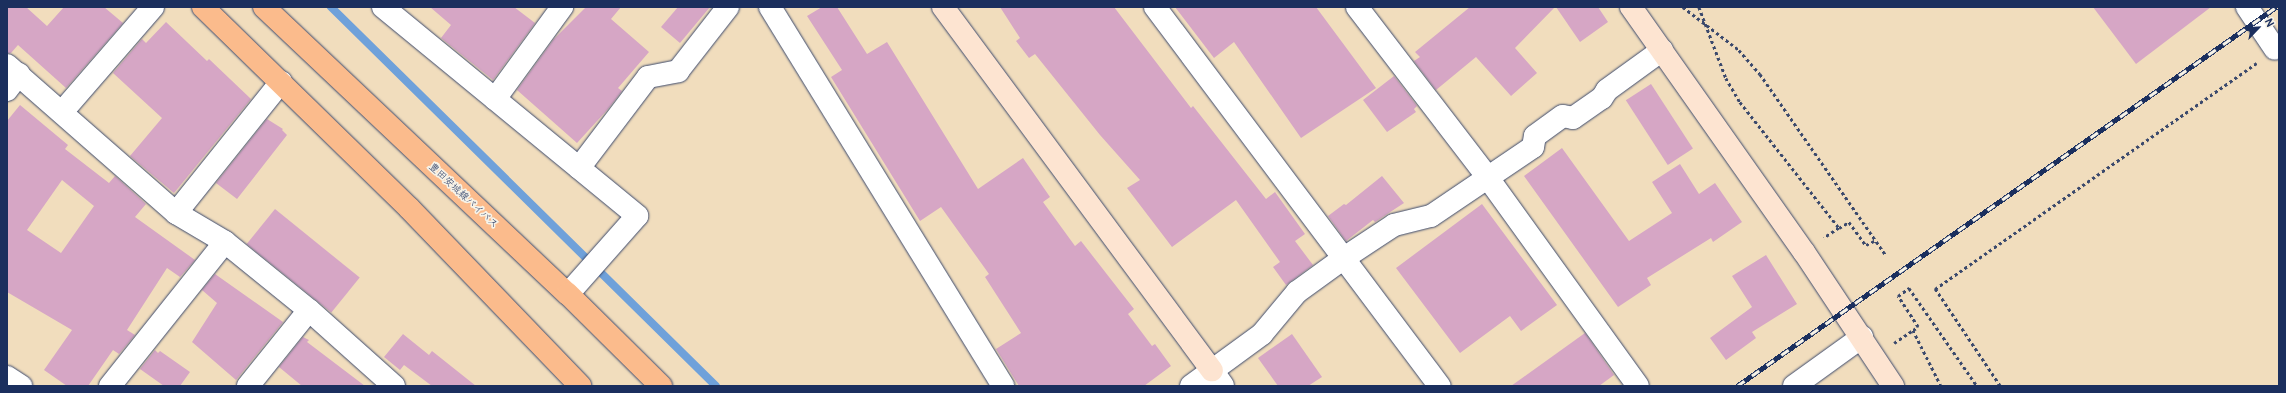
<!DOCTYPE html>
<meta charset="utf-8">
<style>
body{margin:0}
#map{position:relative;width:2286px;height:393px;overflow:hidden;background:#f1ddbd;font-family:Pangolin,"Klee One",sans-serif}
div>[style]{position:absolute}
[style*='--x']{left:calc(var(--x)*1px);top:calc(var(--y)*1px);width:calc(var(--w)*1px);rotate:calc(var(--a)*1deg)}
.stream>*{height:8px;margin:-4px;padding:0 4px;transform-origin:4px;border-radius:4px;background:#6fa1da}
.building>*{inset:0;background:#d6a6c5;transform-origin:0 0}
.path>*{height:2.5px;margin-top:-1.25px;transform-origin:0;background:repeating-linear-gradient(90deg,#3b496c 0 3px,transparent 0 6px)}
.roads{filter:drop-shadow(0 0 1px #3b496c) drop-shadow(0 0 1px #3b496c)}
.street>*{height:22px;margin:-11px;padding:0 11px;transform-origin:11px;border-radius:11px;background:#fff}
.secondary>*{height:22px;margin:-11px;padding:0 11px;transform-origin:11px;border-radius:11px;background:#fde4d1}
.primary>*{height:22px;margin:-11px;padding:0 11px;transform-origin:11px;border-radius:11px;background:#fbbb8c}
.rail>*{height:4.5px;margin-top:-2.25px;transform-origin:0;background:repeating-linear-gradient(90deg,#f7f3e8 0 9px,#1b2f5e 0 18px);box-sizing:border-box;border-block:1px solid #1b2f5e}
span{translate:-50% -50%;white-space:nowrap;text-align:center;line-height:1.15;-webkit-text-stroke:3.5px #f7f3e8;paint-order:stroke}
.street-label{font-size:10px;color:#1b2f5e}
.frame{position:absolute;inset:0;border:8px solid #1b2f5e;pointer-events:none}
.north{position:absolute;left:2238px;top:8px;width:40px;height:40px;-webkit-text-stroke:3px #f7f3e8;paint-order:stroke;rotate:65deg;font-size:11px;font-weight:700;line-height:16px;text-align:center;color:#1b2f5e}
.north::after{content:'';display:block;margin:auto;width:14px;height:18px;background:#1b2f5e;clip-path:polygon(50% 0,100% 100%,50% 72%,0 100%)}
</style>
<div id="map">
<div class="stream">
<div style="--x:331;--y:7;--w:540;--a:44.55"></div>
</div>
<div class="building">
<div style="clip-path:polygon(7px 7px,26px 7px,47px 26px,64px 7px,104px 7px,123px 23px,66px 88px,18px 45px,11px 53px,7px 53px)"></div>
<div style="clip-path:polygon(430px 7px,514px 7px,535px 23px,493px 80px,441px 38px,451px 25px)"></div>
<div style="clip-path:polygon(586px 7px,621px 7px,611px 19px,649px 52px,618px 88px,622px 91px,608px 109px,577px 143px,517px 90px,554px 39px)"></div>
<div style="clip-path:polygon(678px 7px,710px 7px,680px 43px,661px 27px)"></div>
<div style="clip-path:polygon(822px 7px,837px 7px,867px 54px,887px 42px,978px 189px,1023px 158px,1050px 197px,1043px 202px,1075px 246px,1081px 241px,1134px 309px,1128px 314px,1152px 346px,1155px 344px,1171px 366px,1144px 386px,1019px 386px,996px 349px,1021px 333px,985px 277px,989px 274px,941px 207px,920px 221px,831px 77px,842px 70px,807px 16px)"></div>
<div style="clip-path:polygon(1000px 7px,1114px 7px,1191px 108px,1193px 106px,1266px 199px,1275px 192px,1305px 234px,1295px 241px,1313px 265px,1286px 285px,1273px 267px,1280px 262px,1236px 200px,1172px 247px,1127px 188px,1140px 180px,1100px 135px,1035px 54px,1029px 58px,1016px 41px,1020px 38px)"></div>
<div style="clip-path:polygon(1175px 7px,1316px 7px,1376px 88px,1301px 138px,1234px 42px,1214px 58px)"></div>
<div style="clip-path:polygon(1470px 7px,1555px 7px,1515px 48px,1537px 73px,1511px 96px,1476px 57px,1436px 90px,1414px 61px,1420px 57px,1415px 52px)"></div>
<div style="clip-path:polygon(1556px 7px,1598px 7px,1608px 22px,1580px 42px)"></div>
<div style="clip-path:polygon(2093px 7px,2211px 7px,2136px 64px)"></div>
<div style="clip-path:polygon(166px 22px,207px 61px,209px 59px,251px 99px,174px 193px,130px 156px,162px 118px,113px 73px,142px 39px,146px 43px)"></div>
<div style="clip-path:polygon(1394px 76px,1417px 106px,1414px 109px,1416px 112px,1387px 132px,1363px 100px)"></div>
<div style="left:1651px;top:84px;width:77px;height:30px;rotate:57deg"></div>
<div style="clip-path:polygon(evenodd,20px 105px,68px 145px,65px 149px,109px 183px,115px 176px,146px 204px,135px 217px,195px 260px,180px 277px,167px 268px,127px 330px,135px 335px,119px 354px,113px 350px,88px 386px,67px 386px,44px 370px,72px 330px,7px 292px,7px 121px,20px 105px,62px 180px,94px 206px,61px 253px,27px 230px,62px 180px)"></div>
<div style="clip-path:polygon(267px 119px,283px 129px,282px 130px,287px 135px,237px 199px,216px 183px)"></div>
<div style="clip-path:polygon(1562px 148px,1629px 241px,1672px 213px,1652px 182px,1680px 164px,1699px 194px,1715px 183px,1742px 222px,1713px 242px,1711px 238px,1647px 278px,1651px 285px,1618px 307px,1524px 176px)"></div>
<div style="clip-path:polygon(1382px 176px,1404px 203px,1375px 222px,1373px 220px,1346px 241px,1328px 216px,1344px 204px,1346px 205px)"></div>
<div style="clip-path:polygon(1482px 204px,1557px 305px,1521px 331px,1510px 316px,1460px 353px,1396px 268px)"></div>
<div style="left:275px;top:209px;width:109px;height:45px;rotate:39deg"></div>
<div style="clip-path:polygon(1766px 255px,1797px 304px,1752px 332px,1756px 338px,1726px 360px,1710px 338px,1752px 307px,1732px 276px)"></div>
<div style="clip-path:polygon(215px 274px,283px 322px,236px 380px,192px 342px,217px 303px,202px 290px)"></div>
<div style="clip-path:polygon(1585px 333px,1614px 375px,1599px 386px,1511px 386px)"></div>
<div style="clip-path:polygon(403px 334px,429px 355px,432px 351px,476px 386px,432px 386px,404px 365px,400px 370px,384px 357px)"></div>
<div style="clip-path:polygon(1292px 334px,1322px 377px,1308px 386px,1278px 386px,1258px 358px)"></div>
<div style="clip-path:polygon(303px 337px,309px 340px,307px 342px,365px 386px,302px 386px,279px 367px)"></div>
<div style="clip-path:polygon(155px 350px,158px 353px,160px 351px,190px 372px,180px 386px,164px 386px,140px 369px)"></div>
</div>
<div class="path">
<div style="--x:1683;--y:7;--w:71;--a:37.5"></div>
<div style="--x:1739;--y:50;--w:32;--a:49"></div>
<div style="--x:1760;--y:74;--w:221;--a:55.2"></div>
<div style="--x:1699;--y:7;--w:76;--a:69.2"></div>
<div style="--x:1726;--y:78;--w:28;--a:60"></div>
<div style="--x:1740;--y:102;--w:160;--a:51.8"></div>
<div style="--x:1839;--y:228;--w:18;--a:146"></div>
<div style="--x:1839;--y:228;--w:12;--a:-31"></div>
<div style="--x:1849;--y:222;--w:29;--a:54"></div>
<div style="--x:1866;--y:245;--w:11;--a:-27"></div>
<div style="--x:1913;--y:330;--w:6;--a:-31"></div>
<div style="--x:1918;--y:327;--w:37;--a:-123"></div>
<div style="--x:1898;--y:296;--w:14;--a:-36"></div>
<div style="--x:1909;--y:288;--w:119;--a:55.2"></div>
<div style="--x:1894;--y:343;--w:23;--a:-34"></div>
<div style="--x:1913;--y:330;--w:63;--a:63.4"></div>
<div style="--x:2000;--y:386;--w:117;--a:-123.8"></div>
<div style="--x:1935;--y:289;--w:393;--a:-35.1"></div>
</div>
<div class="roads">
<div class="street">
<div style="--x:383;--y:7;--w:329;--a:39.4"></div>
<div style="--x:637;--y:216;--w:104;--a:131.5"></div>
<div style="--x:770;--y:7;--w:445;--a:58.4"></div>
<div style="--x:1155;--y:7;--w:474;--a:53.1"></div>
<div style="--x:1357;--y:7;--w:215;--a:52.5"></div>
<div style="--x:1488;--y:178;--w:256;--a:54.2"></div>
<div style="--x:2247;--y:7;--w:50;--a:56.3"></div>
<div style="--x:7;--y:65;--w:225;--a:41.2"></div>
<div style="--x:176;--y:213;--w:57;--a:30.6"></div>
<div style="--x:225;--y:242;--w:108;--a:39"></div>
<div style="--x:309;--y:310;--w:114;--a:41.8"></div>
<div style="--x:7;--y:90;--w:20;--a:-53"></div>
<div style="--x:495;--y:99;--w:114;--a:-53.9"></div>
<div style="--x:62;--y:112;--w:139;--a:-49.1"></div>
<div style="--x:579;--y:168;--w:114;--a:-52.8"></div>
<div style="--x:648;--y:77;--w:31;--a:-11"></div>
<div style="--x:678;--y:71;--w:81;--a:-52"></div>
<div style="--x:176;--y:213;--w:168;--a:-51.3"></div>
<div style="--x:1212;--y:370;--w:19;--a:55"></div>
<div style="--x:7;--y:377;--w:17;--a:33"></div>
<div style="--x:110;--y:386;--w:184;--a:-51.4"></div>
<div style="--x:248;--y:386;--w:97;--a:-51.2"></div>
<div style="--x:1191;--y:386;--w:88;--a:-36.2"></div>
<div style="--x:1262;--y:334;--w:55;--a:-50.2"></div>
<div style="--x:1297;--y:292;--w:58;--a:-35.9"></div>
<div style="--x:1344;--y:258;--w:60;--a:-33.4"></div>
<div style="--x:1394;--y:225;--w:38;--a:-14"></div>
<div style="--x:1431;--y:216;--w:123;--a:-34.1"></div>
<div style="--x:1533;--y:147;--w:11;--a:-80"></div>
<div style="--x:1535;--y:136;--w:34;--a:-36"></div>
<div style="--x:1563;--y:116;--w:10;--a:11"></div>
<div style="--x:1573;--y:118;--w:35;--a:-35"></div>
<div style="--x:1602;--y:98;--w:9;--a:-58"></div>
<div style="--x:1607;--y:90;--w:68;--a:-36"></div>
<div style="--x:1794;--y:386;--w:84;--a:-35.8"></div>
</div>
<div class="secondary">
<div style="--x:943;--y:7;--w:452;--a:53.5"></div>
<div style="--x:1631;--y:7;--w:300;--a:54.8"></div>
<div style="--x:1804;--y:252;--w:161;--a:56.4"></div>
</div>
<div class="primary">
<div style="--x:203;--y:7;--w:288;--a:44.3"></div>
<div style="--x:409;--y:208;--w:247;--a:46.1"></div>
<div style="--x:264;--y:7;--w:418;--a:43.4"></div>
<div style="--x:568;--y:294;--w:131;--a:44.7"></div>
</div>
</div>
<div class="rail">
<div style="--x:1737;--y:386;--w:659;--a:-35.11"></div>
</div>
<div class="street-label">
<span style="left:463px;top:196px;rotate:43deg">豊田安城線バイパス</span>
</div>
<div class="frame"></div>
<div class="north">N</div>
</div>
